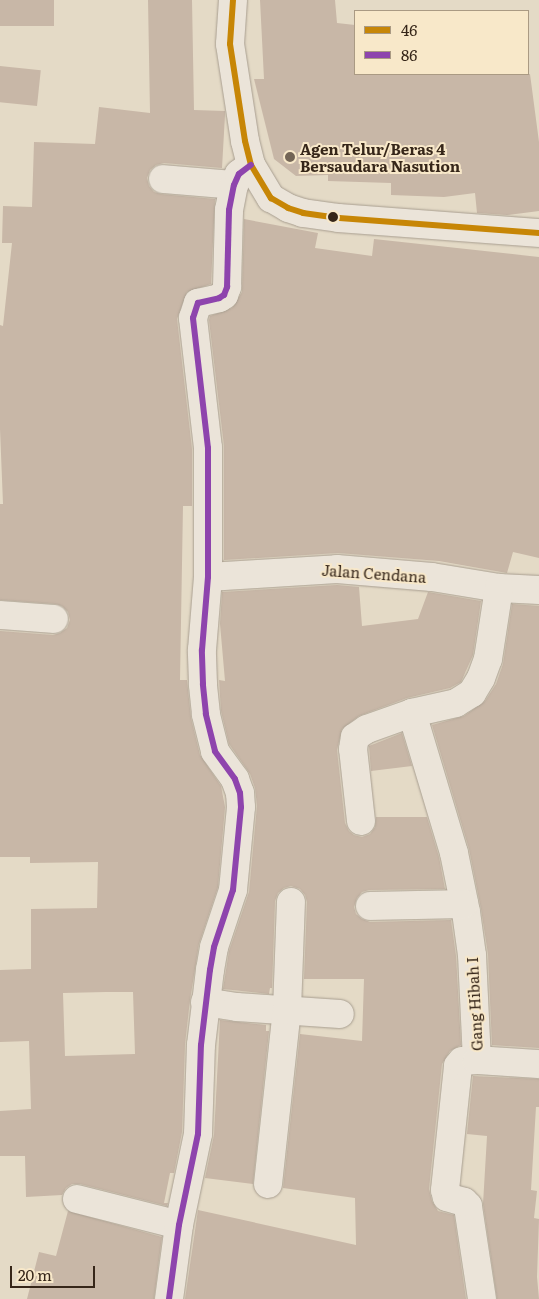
<!DOCTYPE html>
<style>
body{margin:0}
#map{position:relative;width:539px;height:1299px;overflow:hidden;background:#e4dac6;font-family:Literata,serif}
div>[style]{position:absolute}
[style*='--x']{left:calc(var(--x)*1px);top:calc(var(--y)*1px);width:calc(var(--w)*1px);rotate:calc(var(--a)*1deg)}
.building>*{inset:0;background:#c8b7a7;transform-origin:0 0}
.roads{filter:drop-shadow(0 0 1px #a89e90) drop-shadow(0 0 1px #a89e90)}
.minor>*{height:28px;margin:-14px;padding:0 14px;transform-origin:14px;border-radius:14px;background:#ebe4d9}
.bus-1>*{height:6px;margin:-3px;padding:0 3px;transform-origin:3px;border-radius:3px;background:#c78606}
.bus-2>*{height:6px;margin:-3px;padding:0 3px;transform-origin:3px;border-radius:3px;background:#8e44ad}
.dots>*{width:14px;height:14px;translate:-50% -50%;box-sizing:border-box;border:2px solid #f8e8c9;border-radius:50%}
span{translate:-50% -50%;white-space:nowrap;text-align:center;line-height:1.15;-webkit-text-stroke:4px #f8e8c9;paint-order:stroke}
.poi-label{font-size:15px;color:#362619;font-weight:700}
.left{translate:0 -50%;text-align:left}
.street-label{font-size:15px;color:#362619}
.legend{position:absolute;left:354px;top:10px;width:175px;height:65px;box-sizing:border-box;background:#f8e8c9;border:1px solid #aa9a83;margin:0;padding:6px 9px;list-style:none;font-size:15px;color:#362619}
.legend li{display:flex;align-items:center;gap:10px;height:25px}
.legend b{width:25px;border:1px solid #aa9a83}
.scale{position:absolute;left:10px;top:1266px;width:85px;height:22px;box-sizing:border-box;border:2px solid #362619;border-top:0;padding-left:6px;font-size:15px;line-height:18px;white-space:nowrap;color:#362619;-webkit-text-stroke:4px #f8e8c9;paint-order:stroke}
</style>
<div id="map">
<div class="building">
<div style="left:0;top:0;width:54px;height:26px"></div>
<div style="clip-path:polygon(evenodd,148px 0,192px 0,194px 110px,225px 111px,225px 115px,222px 168px,164px 163px,156px 165px,150px 170px,147px 178px,149px 186px,154px 192px,161px 194px,215px 199px,211px 284px,187px 292px,177px 319px,192px 449px,192px 506px,183px 506px,180px 680px,187px 680px,191px 718px,200px 755px,221px 786px,225px 807px,218px 887px,199px 944px,190px 1000px,185px 1044px,182px 1132px,174px 1173px,170px 1173px,164px 1203px,168px 1203px,167px 1206px,80px 1184px,72px 1184px,66px 1188px,62px 1195px,26px 1197px,25px 1156px,0 1156px,0 1111px,31px 1109px,29px 1041px,0 1042px,0 970px,31px 969px,31px 909px,97px 908px,98px 862px,30px 863px,30px 857px,0 857px,0 631px,53px 635px,60px 633px,67px 628px,70px 620px,68px 612px,62px 606px,56px 604px,0 600px,0 504px,3px 504px,0 429px,0 325px,3px 326px,12px 243px,2px 243px,3px 206px,32px 207px,34px 142px,95px 144px,99px 107px,150px 113px,148px 0,106px 992px,133px 992px,135px 1054px,65px 1056px,63px 993px,106px 992px)"></div>
<div style="clip-path:polygon(260px 0,335px 0,337px 23px,355px 25px,355px 74px,530px 74px,539px 142px,539px 211px,507px 215px,477px 213px,475px 193px,444px 197px,391px 195px,391px 183px,328px 181px,328px 175px,296px 176px,274px 159px,254px 79px,264px 79px)"></div>
<div style="left:0;top:66px;width:41px;height:36px;rotate:6deg"></div>
<div style="clip-path:polygon(244px 219px,318px 233px,315px 248px,372px 256px,374px 239px,539px 257px,539px 558px,513px 552px,507px 573px,439px 561px,338px 553px,224px 560px,224px 446px,209px 320px,210px 316px,232px 308px,242px 292px)"></div>
<div style="clip-path:polygon(337px 585px,359px 587px,362px 626px,418px 619px,428px 592px,481px 601px,473px 655px,461px 682px,450px 688px,407px 698px,359px 716px,342px 729px,337px 750px,345px 823px,349px 831px,354px 835px,362px 837px,370px 834px,375px 827px,376px 817px,427px 817px,439px 857px,445px 889px,369px 890px,362px 892px,357px 898px,354px 907px,356px 914px,362px 919px,370px 922px,451px 920px,456px 956px,461px 1045px,450px 1051px,442px 1064px,429px 1189px,432px 1201px,438px 1211px,454px 1215px,466px 1299px,185px 1299px,198px 1210px,356px 1245px,355px 1198px,283px 1188px,300px 1034px,362px 1041px,364px 979px,304px 979px,307px 902px,305px 895px,300px 889px,291px 886px,284px 888px,278px 893px,275px 901px,272px 988px,270px 988px,269px 994px,223px 989px,229px 951px,249px 892px,257px 806px,255px 788px,250px 774px,229px 744px,221px 711px,219px 680px,225px 681px,220px 624px,222px 592px)"></div>
<div style="clip-path:polygon(512px 604px,539px 606px,539px 1048px,492px 1045px,488px 954px,481px 909px,469px 849px,432px 725px,464px 716px,485px 701px,496px 684px,503px 664px)"></div>
<div style="clip-path:polygon(402px 733px,412px 766px,371px 771px,369px 746px)"></div>
<div style="clip-path:polygon(220px 1020px,266px 1025px,266px 1031px,269px 1031px,253px 1184px,205px 1178px,214px 1135px)"></div>
<div style="clip-path:polygon(473px 1076px,539px 1079px,539px 1107px,536px 1107px,531px 1190px,537px 1191px,534px 1218px,539px 1219px,537px 1277px,539px 1299px,497px 1299px,483px 1204px,487px 1136px,467px 1134px)"></div>
<div style="clip-path:polygon(68px 1211px,162px 1237px,154px 1299px,27px 1299px,39px 1252px,56px 1256px)"></div>
</div>
<div class="roads">
<div class="minor">
<div style="--x:233;--y:0;--w:44;--a:93.9"></div>
<div style="--x:230;--y:44;--w:98;--a:81.2"></div>
<div style="--x:245;--y:141;--w:25;--a:76"></div>
<div style="--x:251;--y:165;--w:39;--a:59"></div>
<div style="--x:271;--y:198;--w:20;--a:30"></div>
<div style="--x:288;--y:208;--w:16;--a:18"></div>
<div style="--x:303;--y:213;--w:36;--a:8"></div>
<div style="--x:339;--y:218;--w:201;--a:4.3"></div>
<div style="--x:163;--y:179;--w:71;--a:4.8"></div>
<div style="--x:208;--y:577;--w:129;--a:-3.5"></div>
<div style="--x:337;--y:569;--w:95;--a:4.8"></div>
<div style="--x:432;--y:577;--w:68;--a:9.3"></div>
<div style="--x:499;--y:588;--w:40;--a:2.9"></div>
<div style="--x:0;--y:615;--w:54;--a:4.2"></div>
<div style="--x:412;--y:713;--w:146;--a:73.3"></div>
<div style="--x:454;--y:853;--w:60;--a:78.5"></div>
<div style="--x:466;--y:912;--w:43;--a:82.1"></div>
<div style="--x:472;--y:955;--w:105;--a:87.3"></div>
<div style="--x:361;--y:821;--w:72;--a:-96.3"></div>
<div style="--x:353;--y:749;--w:12;--a:-81"></div>
<div style="--x:355;--y:737;--w:14;--a:-34"></div>
<div style="--x:367;--y:729;--w:48;--a:-19.6"></div>
<div style="--x:412;--y:713;--w:45;--a:-12.8"></div>
<div style="--x:456;--y:703;--w:19;--a:-32"></div>
<div style="--x:472;--y:693;--w:17;--a:-59"></div>
<div style="--x:481;--y:678;--w:20;--a:-70"></div>
<div style="--x:488;--y:659;--w:72;--a:-81.2"></div>
<div style="--x:370;--y:906;--w:94;--a:-1.2"></div>
<div style="--x:205;--y:1002;--w:32;--a:9"></div>
<div style="--x:237;--y:1007;--w:103;--a:3.9"></div>
<div style="--x:268;--y:1184;--w:175;--a:-83.8"></div>
<div style="--x:287;--y:1010;--w:108;--a:-87.9"></div>
<div style="--x:77;--y:1199;--w:105;--a:14.3"></div>
<div style="--x:169;--y:1299;--w:75;--a:-82.3"></div>
<div style="--x:179;--y:1225;--w:93;--a:-78.2"></div>
<div style="--x:198;--y:1134;--w:89;--a:-88.1"></div>
<div style="--x:201;--y:1045;--w:76;--a:-83.2"></div>
<div style="--x:210;--y:970;--w:23;--a:-80"></div>
<div style="--x:214;--y:947;--w:60;--a:-71.6"></div>
<div style="--x:233;--y:890;--w:83;--a:-84.5"></div>
<div style="--x:241;--y:807;--w:14;--a:-94"></div>
<div style="--x:240;--y:793;--w:15;--a:-110"></div>
<div style="--x:235;--y:779;--w:34;--a:-126"></div>
<div style="--x:215;--y:751;--w:38;--a:-104"></div>
<div style="--x:206;--y:714;--w:30;--a:-96"></div>
<div style="--x:203;--y:684;--w:34;--a:-92"></div>
<div style="--x:202;--y:650;--w:73;--a:-85.3"></div>
<div style="--x:208;--y:577;--w:129;--a:-90"></div>
<div style="--x:208;--y:448;--w:131;--a:-96.6"></div>
<div style="--x:193;--y:318;--w:16;--a:-72"></div>
<div style="--x:198;--y:303;--w:22;--a:-13"></div>
<div style="--x:219;--y:298;--w:6;--a:-31"></div>
<div style="--x:224;--y:295;--w:9;--a:-69"></div>
<div style="--x:227;--y:287;--w:77;--a:-88.5"></div>
<div style="--x:229;--y:210;--w:25;--a:-79"></div>
<div style="--x:234;--y:185;--w:12;--a:-66"></div>
<div style="--x:239;--y:174;--w:15;--a:-37"></div>
<div style="--x:482;--y:1299;--w:94;--a:-98.6"></div>
<div style="--x:468;--y:1206;--w:6;--a:-135"></div>
<div style="--x:464;--y:1202;--w:18;--a:-164"></div>
<div style="--x:447;--y:1197;--w:7;--a:-106"></div>
<div style="--x:445;--y:1190;--w:125;--a:-84"></div>
<div style="--x:458;--y:1066;--w:6;--a:-51"></div>
<div style="--x:462;--y:1061;--w:15;--a:-4"></div>
<div style="--x:477;--y:1060;--w:62;--a:3.7"></div>
</div>
</div>
<div class="bus-1">
<div style="--x:233;--y:0;--w:44;--a:93.9"></div>
<div style="--x:230;--y:44;--w:98;--a:81.2"></div>
<div style="--x:245;--y:141;--w:25;--a:76"></div>
<div style="--x:251;--y:165;--w:39;--a:59"></div>
<div style="--x:271;--y:198;--w:20;--a:30"></div>
<div style="--x:288;--y:208;--w:16;--a:18"></div>
<div style="--x:303;--y:213;--w:36;--a:8"></div>
<div style="--x:339;--y:218;--w:201;--a:4.3"></div>
</div>
<div class="bus-2">
<div style="--x:169;--y:1299;--w:75;--a:-82.3"></div>
<div style="--x:179;--y:1225;--w:93;--a:-78.2"></div>
<div style="--x:198;--y:1134;--w:89;--a:-88.1"></div>
<div style="--x:201;--y:1045;--w:76;--a:-83.2"></div>
<div style="--x:210;--y:970;--w:23;--a:-80"></div>
<div style="--x:214;--y:947;--w:60;--a:-71.6"></div>
<div style="--x:233;--y:890;--w:83;--a:-84.5"></div>
<div style="--x:241;--y:807;--w:14;--a:-94"></div>
<div style="--x:240;--y:793;--w:15;--a:-110"></div>
<div style="--x:235;--y:779;--w:34;--a:-126"></div>
<div style="--x:215;--y:751;--w:38;--a:-104"></div>
<div style="--x:206;--y:714;--w:30;--a:-96"></div>
<div style="--x:203;--y:684;--w:34;--a:-92"></div>
<div style="--x:202;--y:650;--w:73;--a:-85.3"></div>
<div style="--x:208;--y:577;--w:129;--a:-90"></div>
<div style="--x:208;--y:448;--w:131;--a:-96.6"></div>
<div style="--x:193;--y:318;--w:16;--a:-72"></div>
<div style="--x:198;--y:303;--w:22;--a:-13"></div>
<div style="--x:219;--y:298;--w:6;--a:-31"></div>
<div style="--x:224;--y:295;--w:9;--a:-69"></div>
<div style="--x:227;--y:287;--w:77;--a:-88.5"></div>
<div style="--x:229;--y:210;--w:25;--a:-79"></div>
<div style="--x:234;--y:185;--w:12;--a:-66"></div>
<div style="--x:239;--y:174;--w:15;--a:-37"></div>
</div>
<div class="dots">
<div style="left:290px;top:157px;background:#736556"></div>
<div style="left:333px;top:217px;background:#362619"></div>
</div>
<div class="poi-label">
<span class="left" style="left:300px;top:157px">Agen Telur/Beras 4<br>Bersaudara Nasution</span>
</div>
<div class="street-label">
<span style="left:374px;top:573px;rotate:4deg">Jalan Cendana</span>
<span style="left:474px;top:1004px;rotate:-93deg">Gang Hibah I</span>
</div>
<ul class="legend">
<li><b style="height:6px;background:#c78606"></b>46</li>
<li><b style="height:6px;background:#8e44ad"></b>86</li>
</ul>
<div class="scale">20 m</div>
</div>
